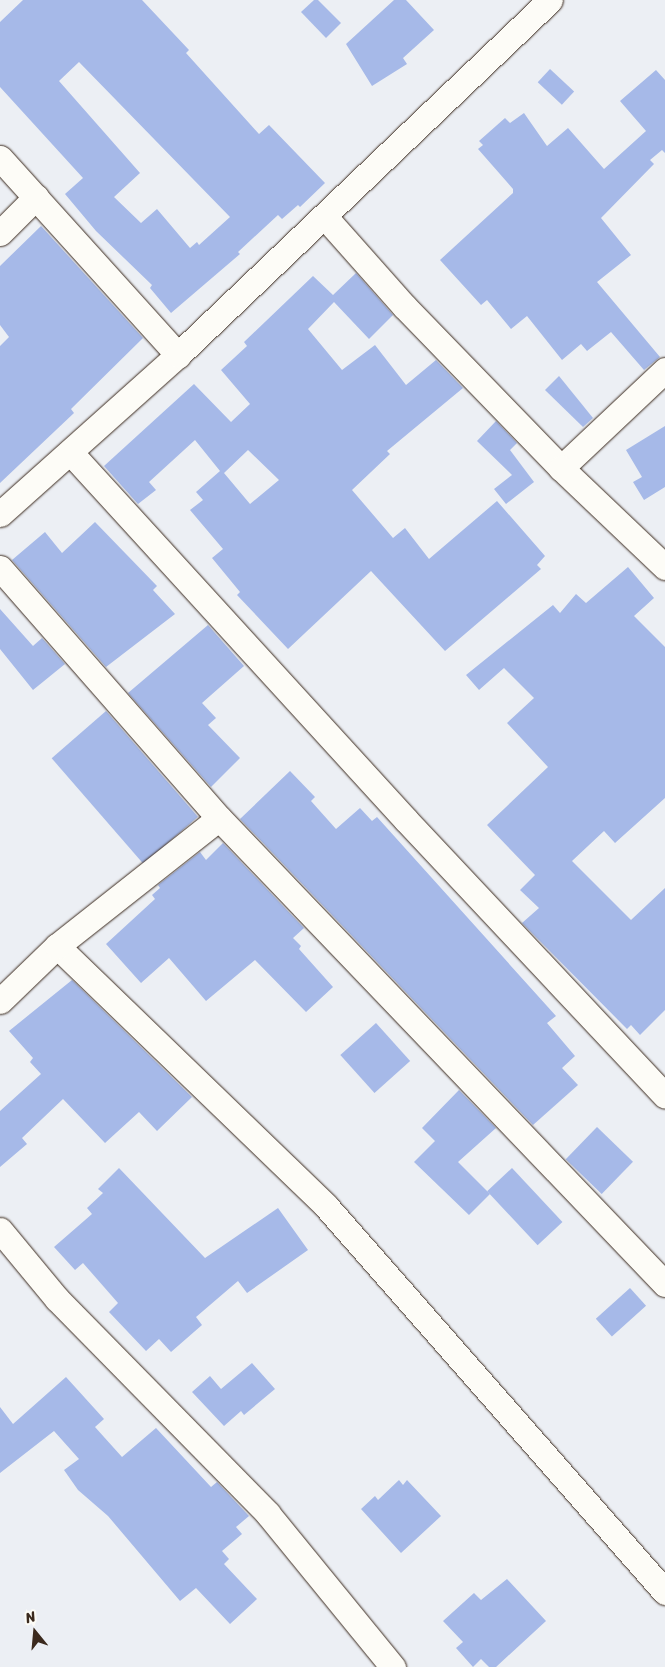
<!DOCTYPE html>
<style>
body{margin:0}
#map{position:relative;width:665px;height:1667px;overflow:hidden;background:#eceff4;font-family:Sriracha,sans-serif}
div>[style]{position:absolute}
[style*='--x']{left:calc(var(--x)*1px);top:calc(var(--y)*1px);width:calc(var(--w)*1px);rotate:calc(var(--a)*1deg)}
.building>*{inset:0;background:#a6b9e8;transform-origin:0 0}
.roads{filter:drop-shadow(0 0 1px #3b2a1e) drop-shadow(0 0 1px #3b2a1e)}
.street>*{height:25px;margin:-12.5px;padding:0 12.5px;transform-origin:12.5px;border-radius:12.5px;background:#fdfcf7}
span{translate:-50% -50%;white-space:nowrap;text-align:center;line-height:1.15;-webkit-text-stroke:4px #fdfcf7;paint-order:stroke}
.north{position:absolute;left:10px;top:1607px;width:50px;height:50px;-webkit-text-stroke:4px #fdfcf7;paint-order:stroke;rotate:343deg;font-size:14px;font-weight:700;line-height:20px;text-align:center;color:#3b2a1e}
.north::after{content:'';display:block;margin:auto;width:18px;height:22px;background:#3b2a1e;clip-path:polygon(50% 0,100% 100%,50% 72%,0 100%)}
</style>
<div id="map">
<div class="building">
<div style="clip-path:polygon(evenodd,23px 0,142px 0,189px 50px,186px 53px,259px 134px,269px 125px,325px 183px,300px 207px,298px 205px,282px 219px,278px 215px,238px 252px,240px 254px,171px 313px,150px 288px,152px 285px,96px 231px,65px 194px,83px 178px,0 87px,0 22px,23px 0,79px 62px,230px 217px,199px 245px,197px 242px,190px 248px,157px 209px,141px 223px,114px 197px,140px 173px,59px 81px,79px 62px)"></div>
<div style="clip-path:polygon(314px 0,318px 0,341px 23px,326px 38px,301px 12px)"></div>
<div style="clip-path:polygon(394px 0,406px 0,434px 30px,403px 58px,407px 64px,372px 86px,346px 44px)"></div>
<div style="left:550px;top:69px;width:33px;height:18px;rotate:43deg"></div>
<div style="clip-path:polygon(656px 70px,665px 80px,665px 153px,662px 150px,650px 160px,654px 164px,601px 218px,631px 255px,597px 282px,660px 357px,644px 370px,611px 332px,587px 351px,581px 344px,562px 360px,527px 316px,511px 329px,487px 300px,481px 305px,440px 260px,513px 193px,513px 189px,478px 149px,483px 145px,479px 141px,505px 118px,510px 123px,524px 113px,547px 146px,568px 128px,604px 169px,646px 131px,620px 101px)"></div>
<div style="clip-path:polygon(41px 226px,143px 338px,71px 409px,74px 413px,0 483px,0 346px,9px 337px,0 325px,0 266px)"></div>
<div style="clip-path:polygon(evenodd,356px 273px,393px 315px,369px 339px,334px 302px,308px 329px,342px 370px,375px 345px,406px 385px,436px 360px,463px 388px,387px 451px,390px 454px,352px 490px,393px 538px,405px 528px,429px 559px,497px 501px,545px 556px,537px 565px,541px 569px,445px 651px,371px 571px,288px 649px,237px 595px,240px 592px,212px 558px,223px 549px,190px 510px,203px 500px,196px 492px,220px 471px,195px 440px,149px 482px,156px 490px,138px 504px,104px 466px,194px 384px,231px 422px,250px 404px,221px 370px,247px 346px,244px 342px,313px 276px,333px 295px,356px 273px,248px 450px,279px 480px,250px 504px,224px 473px,248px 450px)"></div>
<div style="clip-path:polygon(559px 376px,593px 418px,583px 427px,545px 390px)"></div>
<div style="clip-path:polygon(496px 421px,517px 443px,510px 450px,534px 482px,506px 504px,494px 489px,512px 475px,477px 441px)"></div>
<div style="clip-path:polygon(665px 426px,665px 487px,644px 500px,633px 482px,642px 477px,626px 450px)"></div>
<div style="clip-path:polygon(95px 522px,157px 586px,153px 590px,175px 614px,106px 667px,12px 560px,45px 532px,62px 553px)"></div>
<div style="clip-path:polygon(628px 567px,654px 598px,634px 616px,665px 647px,665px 798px,615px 843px,604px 831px,572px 861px,631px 920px,665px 888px,665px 1010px,640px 1035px,631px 1025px,627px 1029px,522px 923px,539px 908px,520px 890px,535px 875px,487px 825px,548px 767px,507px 723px,534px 698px,504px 668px,479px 690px,466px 675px,553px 605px,560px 613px,576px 594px,586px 603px)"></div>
<div style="clip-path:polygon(0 609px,33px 646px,42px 638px,65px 664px,33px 690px,0 649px)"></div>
<div style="clip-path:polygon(208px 625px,244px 666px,202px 703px,216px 718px,208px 725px,240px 758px,211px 787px,128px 693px)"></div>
<div style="left:106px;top:711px;width:140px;height:72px;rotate:49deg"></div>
<div style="clip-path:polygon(290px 771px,315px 797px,311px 801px,336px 829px,360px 808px,372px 821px,377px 817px,556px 1016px,547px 1023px,575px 1056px,562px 1068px,578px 1085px,533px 1125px,240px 819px)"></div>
<div style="clip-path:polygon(223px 843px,304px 928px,293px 938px,301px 946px,299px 949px,333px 987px,306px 1012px,255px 960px,206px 1001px,169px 958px,141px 983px,106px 944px,155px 899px,152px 895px,160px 888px,158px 885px,200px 852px,206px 860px)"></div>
<div style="clip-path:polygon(72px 980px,192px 1097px,157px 1131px,139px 1112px,105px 1143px,63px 1099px,22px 1138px,27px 1144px,0 1167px,0 1111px,41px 1074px,30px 1062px,33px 1058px,9px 1031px)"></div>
<div style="left:376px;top:1023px;width:51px;height:48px;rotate:48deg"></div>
<div style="clip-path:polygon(459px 1090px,496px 1128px,458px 1162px,490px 1194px,469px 1215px,414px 1162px,435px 1141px,422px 1128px)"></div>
<div style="left:597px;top:1127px;width:50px;height:45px;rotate:44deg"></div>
<div style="clip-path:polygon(119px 1168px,205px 1258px,278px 1208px,308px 1250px,247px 1293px,238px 1281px,196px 1317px,202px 1325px,171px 1352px,159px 1339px,146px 1351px,109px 1312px,118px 1303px,83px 1263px,75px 1270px,54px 1247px,92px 1214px,87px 1208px,103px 1193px,98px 1189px)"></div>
<div style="left:512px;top:1168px;width:74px;height:34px;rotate:47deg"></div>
<div style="left:630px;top:1288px;width:24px;height:46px;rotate:48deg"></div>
<div style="clip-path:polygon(252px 1363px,275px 1389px,244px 1415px,241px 1411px,224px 1426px,192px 1392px,210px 1376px,221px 1389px)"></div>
<div style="clip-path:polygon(66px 1377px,104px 1419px,95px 1427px,122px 1457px,156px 1428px,211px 1487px,217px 1482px,249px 1516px,236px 1527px,242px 1534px,222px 1551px,229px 1559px,224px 1564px,257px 1599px,230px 1624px,196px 1588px,180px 1601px,108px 1516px,78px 1490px,64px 1470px,79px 1459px,54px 1431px,0 1473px,0 1407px,13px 1424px)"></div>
<div style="clip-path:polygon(399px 1480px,403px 1485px,407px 1480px,441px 1516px,401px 1553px,361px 1509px,375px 1496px,378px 1500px)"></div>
<div style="clip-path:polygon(507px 1579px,546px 1621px,496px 1667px,489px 1667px,481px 1659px,473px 1667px,456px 1648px,463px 1642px,443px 1621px,474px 1593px,481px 1600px)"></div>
</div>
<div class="roads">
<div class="street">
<div style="--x:0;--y:158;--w:266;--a:47.9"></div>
<div style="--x:325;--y:217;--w:119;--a:48.4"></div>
<div style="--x:404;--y:306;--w:226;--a:45.9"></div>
<div style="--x:0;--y:233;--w:51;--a:-45"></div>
<div style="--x:665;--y:370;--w:143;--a:136.7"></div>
<div style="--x:561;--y:468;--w:144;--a:43.6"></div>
<div style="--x:70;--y:452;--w:498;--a:47.6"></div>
<div style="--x:406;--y:820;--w:378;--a:46.8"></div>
<div style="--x:0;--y:514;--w:239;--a:-41.8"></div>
<div style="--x:178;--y:355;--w:514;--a:-43.66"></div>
<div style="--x:0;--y:568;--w:332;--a:48.8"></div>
<div style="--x:219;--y:818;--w:645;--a:46.26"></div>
<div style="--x:57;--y:946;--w:374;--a:44"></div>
<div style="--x:326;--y:1206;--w:514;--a:48.71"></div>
<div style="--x:0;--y:1001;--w:79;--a:-44"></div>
<div style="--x:57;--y:946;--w:206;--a:-38.3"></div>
<div style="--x:0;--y:1230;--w:89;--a:50.4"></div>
<div style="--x:57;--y:1299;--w:301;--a:45.5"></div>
<div style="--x:268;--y:1514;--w:198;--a:50.8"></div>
</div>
</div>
<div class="north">N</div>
</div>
